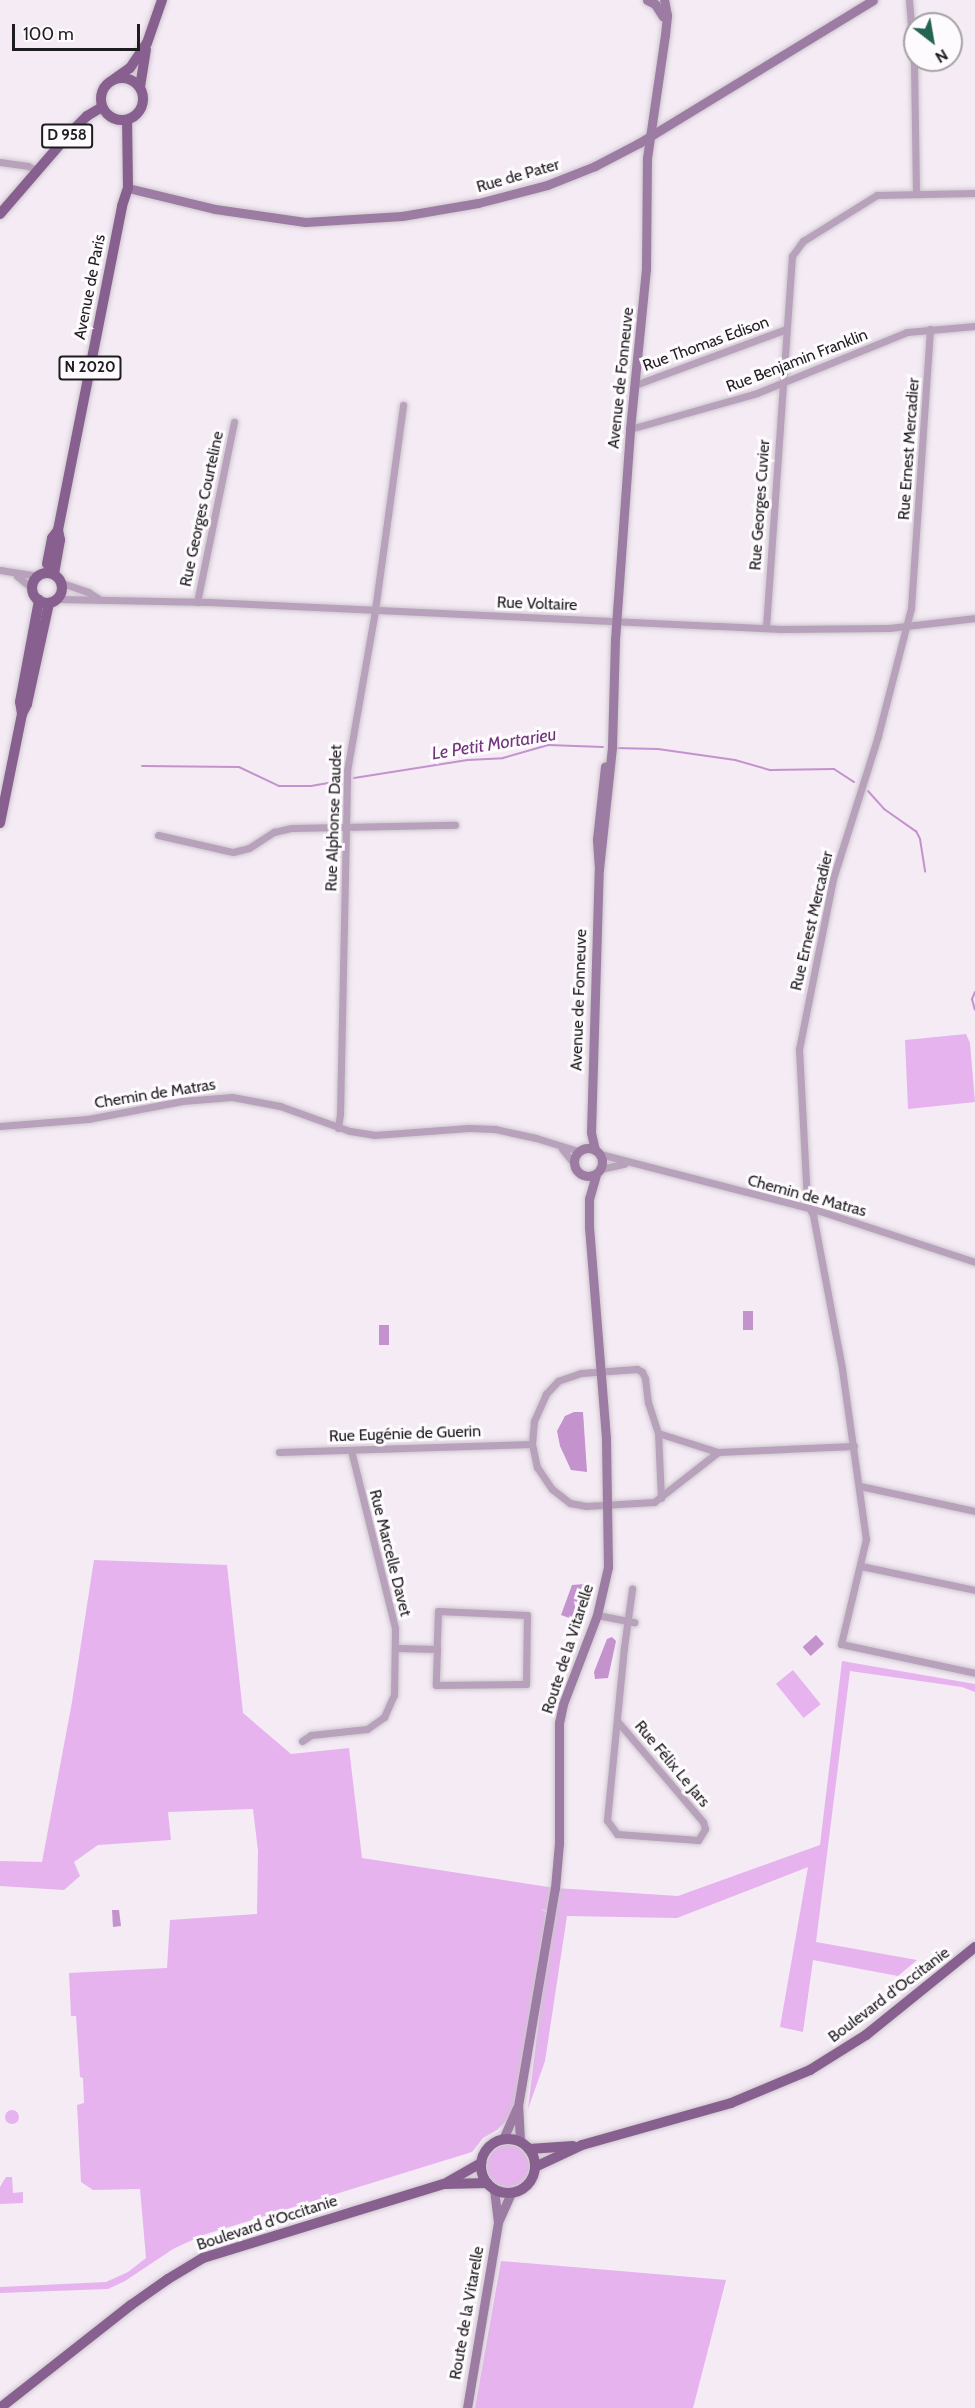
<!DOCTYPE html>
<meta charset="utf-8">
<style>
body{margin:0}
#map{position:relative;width:975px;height:2408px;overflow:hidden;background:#f4ebf5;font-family:Cabin,sans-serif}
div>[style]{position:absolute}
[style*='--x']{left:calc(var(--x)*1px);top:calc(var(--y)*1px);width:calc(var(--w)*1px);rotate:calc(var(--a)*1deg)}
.green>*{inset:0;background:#e6b3ee;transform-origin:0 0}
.round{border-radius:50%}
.water>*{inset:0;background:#c492cc;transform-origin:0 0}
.stream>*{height:2px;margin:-1px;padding:0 1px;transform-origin:1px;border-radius:1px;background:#c492cc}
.roads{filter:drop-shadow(0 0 2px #cec6ce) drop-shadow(0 0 2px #cec6ce)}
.street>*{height:7px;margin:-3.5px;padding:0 3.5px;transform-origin:3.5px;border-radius:3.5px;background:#b8a1bb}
.secondary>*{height:9px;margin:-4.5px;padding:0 4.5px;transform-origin:4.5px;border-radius:4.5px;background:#9c7ca2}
.secondary>.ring{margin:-4.5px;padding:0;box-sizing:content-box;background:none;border:9px solid #9c7ca2;border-radius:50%}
.primary>*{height:10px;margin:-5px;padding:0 5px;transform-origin:5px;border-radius:5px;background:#88608f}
.primary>.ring{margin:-5px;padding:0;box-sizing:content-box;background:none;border:10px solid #88608f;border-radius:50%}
span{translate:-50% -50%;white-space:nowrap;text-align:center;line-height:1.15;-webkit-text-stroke:6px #fefbfe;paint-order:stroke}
.shield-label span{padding:2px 4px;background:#fefbfe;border:2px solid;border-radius:4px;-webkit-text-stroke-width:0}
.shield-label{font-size:15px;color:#1f1c1f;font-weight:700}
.street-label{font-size:16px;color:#1f1c1f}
.water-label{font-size:18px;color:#70347a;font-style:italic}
.north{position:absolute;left:903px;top:12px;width:60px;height:60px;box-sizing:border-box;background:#fefbfe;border:2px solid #a5a2a5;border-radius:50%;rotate:149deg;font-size:16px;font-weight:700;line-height:24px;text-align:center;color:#1f1c1f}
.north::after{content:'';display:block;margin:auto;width:21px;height:27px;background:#236452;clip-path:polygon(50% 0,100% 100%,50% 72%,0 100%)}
.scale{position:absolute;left:12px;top:24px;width:128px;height:27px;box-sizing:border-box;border:3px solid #1f1c1f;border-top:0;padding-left:8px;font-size:18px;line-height:21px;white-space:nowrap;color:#1f1c1f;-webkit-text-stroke:4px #fefbfe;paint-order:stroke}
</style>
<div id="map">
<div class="green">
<div style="clip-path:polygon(966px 1034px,970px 1043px,975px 1102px,908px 1109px,905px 1040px)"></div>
<div style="clip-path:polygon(94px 1560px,227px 1565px,243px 1713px,291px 1754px,349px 1748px,362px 1858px,555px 1888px,678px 1896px,820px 1845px,842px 1661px,975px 1684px,975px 1692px,962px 1687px,850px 1671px,816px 1942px,917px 1960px,898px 1976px,813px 1960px,803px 2032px,780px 2027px,808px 1867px,677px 1918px,567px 1916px,545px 2061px,528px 2109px,552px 1912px,540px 1909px,546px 1912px,515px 2104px,509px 2118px,497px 2130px,483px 2138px,472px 2152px,203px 2235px,173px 2249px,125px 2281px,108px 2289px,0 2293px,0 2287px,106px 2282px,128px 2272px,146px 2258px,140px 2189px,93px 2190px,81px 2182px,77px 2105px,84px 2103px,83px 2078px,80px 2077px,76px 2016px,71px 2016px,69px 1973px,167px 1968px,170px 1920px,257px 1914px,258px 1851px,253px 1809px,168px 1812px,171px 1840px,98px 1845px,74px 1862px,80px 1876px,64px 1890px,0 1886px,0 1861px,42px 1862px,72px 1702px)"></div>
<div style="left:793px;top:1670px;width:44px;height:22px;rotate:51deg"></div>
<div class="round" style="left:5px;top:2110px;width:14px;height:14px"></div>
<div class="round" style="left:487px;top:2145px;width:42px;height:42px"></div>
<div style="clip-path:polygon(6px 2177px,12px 2177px,13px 2193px,23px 2192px,23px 2203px,0 2204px,0 2187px)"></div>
<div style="clip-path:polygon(501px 2261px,726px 2280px,693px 2408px,475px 2408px)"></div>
</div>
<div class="water">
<div style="left:743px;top:1311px;width:10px;height:19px"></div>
<div style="left:379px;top:1325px;width:10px;height:20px"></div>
<div style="clip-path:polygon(574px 1412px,583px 1412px,587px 1472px,571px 1470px,560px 1446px,557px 1431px,565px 1416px)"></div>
<div style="clip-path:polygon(585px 1584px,586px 1597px,575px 1620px,561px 1615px,572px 1585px)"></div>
<div style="left:816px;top:1635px;width:12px;height:18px;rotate:48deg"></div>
<div style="clip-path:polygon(612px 1637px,616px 1641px,608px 1678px,595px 1679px,594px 1672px,607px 1639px)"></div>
<div style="clip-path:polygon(112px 1910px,119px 1910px,121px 1926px,113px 1927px)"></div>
</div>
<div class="stream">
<div style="--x:615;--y:748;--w:43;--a:1.3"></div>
<div style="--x:658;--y:749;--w:78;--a:8.1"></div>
<div style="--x:735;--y:760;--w:37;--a:16"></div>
<div style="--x:771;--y:770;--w:63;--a:-0.9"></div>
<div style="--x:834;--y:769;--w:24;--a:33"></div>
<div style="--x:142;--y:766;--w:97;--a:0.6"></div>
<div style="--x:239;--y:767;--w:44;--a:25.4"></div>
<div style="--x:279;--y:786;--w:32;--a:0"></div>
<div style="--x:311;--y:786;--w:29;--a:-10"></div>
<div style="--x:354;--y:778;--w:115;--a:-9"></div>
<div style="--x:468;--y:760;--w:35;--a:-3"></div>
<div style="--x:503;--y:758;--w:47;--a:-16.1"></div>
<div style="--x:548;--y:745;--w:55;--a:2.1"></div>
<div style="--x:868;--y:791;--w:24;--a:48"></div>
<div style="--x:884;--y:809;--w:39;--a:35"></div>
<div style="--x:916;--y:831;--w:9;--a:63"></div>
<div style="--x:920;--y:839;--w:33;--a:81"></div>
<div style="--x:975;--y:992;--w:8;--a:113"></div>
<div style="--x:972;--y:999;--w:11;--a:75"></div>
</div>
<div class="roads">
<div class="street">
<div style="--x:909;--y:0;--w:64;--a:85.5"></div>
<div style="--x:914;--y:64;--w:130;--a:89.1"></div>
<div style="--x:0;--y:162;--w:28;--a:8"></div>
<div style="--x:28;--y:166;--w:11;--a:27"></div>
<div style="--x:930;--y:329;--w:280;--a:93.9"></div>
<div style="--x:911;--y:608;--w:132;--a:104.5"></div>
<div style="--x:878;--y:736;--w:150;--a:107.5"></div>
<div style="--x:833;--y:879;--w:173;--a:101.3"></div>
<div style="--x:799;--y:1049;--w:155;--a:87"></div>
<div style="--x:807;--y:1204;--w:13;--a:61"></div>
<div style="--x:813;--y:1215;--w:157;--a:79.3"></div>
<div style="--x:842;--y:1369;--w:172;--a:82"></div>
<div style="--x:866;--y:1539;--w:108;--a:103.4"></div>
<div style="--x:841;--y:1644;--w:137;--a:12.2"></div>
<div style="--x:635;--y:385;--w:161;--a:-20.3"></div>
<div style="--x:630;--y:429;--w:132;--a:-15.8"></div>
<div style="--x:757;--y:393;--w:162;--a:-22.1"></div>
<div style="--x:907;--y:332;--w:68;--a:-5"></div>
<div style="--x:0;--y:570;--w:37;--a:9"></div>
<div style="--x:17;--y:576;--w:19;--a:39"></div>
<div style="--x:62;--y:583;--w:28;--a:19"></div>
<div style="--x:88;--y:592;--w:13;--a:32"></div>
<div style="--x:58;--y:599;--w:151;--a:1.1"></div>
<div style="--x:209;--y:602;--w:573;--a:2.7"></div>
<div style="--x:781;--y:629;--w:108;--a:-0.5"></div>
<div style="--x:889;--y:628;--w:87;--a:-6.6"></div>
<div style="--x:197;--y:602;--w:184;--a:-78.4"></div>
<div style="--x:766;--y:627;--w:372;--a:-86"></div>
<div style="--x:792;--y:256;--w:19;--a:-54"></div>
<div style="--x:803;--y:241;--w:87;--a:-31.9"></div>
<div style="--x:877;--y:195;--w:98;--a:-1.2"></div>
<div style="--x:158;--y:835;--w:77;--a:12.8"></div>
<div style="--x:233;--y:852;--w:16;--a:-14"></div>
<div style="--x:249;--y:848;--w:30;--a:-33"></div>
<div style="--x:274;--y:832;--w:18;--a:-13"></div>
<div style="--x:292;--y:828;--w:163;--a:-1.1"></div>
<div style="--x:0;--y:1126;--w:88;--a:-4.5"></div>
<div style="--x:88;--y:1119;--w:96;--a:-10.8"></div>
<div style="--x:182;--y:1101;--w:50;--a:-4.6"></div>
<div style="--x:232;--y:1097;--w:49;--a:10.6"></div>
<div style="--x:280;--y:1106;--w:74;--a:19.7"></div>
<div style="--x:350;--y:1131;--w:24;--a:9"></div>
<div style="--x:374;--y:1135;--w:95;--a:-4.2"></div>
<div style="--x:469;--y:1128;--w:26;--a:2"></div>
<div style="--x:495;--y:1129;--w:42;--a:12.4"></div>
<div style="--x:536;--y:1138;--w:44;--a:17.2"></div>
<div style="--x:338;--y:1128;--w:14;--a:-82"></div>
<div style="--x:340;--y:1114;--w:343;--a:-88.8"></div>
<div style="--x:347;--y:771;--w:163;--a:-80.1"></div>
<div style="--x:375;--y:610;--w:207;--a:-82.2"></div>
<div style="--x:562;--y:1149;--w:17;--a:50"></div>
<div style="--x:600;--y:1154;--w:227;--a:14.5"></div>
<div style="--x:820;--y:1211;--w:163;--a:18.2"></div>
<div style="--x:600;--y:1169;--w:25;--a:-12"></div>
<div style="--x:658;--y:1433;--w:32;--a:-108"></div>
<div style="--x:648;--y:1403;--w:25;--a:-97"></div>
<div style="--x:645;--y:1378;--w:7;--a:-117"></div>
<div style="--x:642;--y:1372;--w:6;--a:-149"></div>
<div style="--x:637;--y:1369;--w:56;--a:175.9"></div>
<div style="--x:581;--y:1373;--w:24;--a:161"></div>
<div style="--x:558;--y:1381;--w:18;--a:133"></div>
<div style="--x:546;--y:1394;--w:30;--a:114"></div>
<div style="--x:534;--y:1421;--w:23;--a:95"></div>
<div style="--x:532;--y:1444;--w:24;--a:78"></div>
<div style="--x:537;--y:1467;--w:27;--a:56"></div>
<div style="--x:552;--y:1489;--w:23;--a:38"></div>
<div style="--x:570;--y:1503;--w:16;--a:11"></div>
<div style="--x:586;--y:1506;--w:68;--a:-3.4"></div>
<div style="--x:654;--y:1502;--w:81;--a:-38"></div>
<div style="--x:718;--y:1452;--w:136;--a:-2.5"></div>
<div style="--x:279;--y:1452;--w:253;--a:-1.8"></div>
<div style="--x:860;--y:1486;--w:118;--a:12.3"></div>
<div style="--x:661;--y:1498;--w:65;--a:-92.6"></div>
<div style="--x:658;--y:1433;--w:63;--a:17.6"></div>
<div style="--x:861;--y:1566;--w:116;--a:11.9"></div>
<div style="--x:597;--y:1615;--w:38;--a:11"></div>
<div style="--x:397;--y:1648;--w:40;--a:1.4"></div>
<div style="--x:437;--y:1649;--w:36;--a:92"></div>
<div style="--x:436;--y:1685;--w:90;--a:-0.6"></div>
<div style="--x:526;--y:1684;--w:69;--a:-89.2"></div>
<div style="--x:527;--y:1615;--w:89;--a:-177.4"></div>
<div style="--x:438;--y:1611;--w:38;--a:92"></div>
<div style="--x:618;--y:1722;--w:131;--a:49.6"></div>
<div style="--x:703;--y:1822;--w:7;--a:74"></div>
<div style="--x:705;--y:1829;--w:13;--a:122"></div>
<div style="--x:698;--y:1840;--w:81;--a:-175.8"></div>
<div style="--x:617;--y:1834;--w:17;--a:-126"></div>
<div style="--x:607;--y:1820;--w:174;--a:-84.4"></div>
<div style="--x:624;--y:1647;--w:59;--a:-82.1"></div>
<div style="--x:302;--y:1741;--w:11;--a:-34"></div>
<div style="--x:311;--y:1735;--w:56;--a:-6.1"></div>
<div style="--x:367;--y:1729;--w:21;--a:-35"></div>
<div style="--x:384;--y:1717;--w:24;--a:-66"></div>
<div style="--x:394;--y:1695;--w:67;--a:-89.1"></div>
<div style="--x:395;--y:1628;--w:183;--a:-103.9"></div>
</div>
<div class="secondary">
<div style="--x:647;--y:0;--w:9;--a:27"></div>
<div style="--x:655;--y:4;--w:15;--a:58"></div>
<div style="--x:128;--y:188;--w:89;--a:13.6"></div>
<div style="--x:215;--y:209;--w:91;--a:8.2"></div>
<div style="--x:305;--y:222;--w:97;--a:-3.5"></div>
<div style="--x:402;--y:216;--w:77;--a:-9.7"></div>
<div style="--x:478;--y:203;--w:71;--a:-14.6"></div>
<div style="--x:547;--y:185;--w:52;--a:-21.6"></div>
<div style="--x:595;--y:166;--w:50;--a:-27.6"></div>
<div style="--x:639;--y:143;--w:274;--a:-31.4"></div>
<div style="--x:599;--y:869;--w:123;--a:-83.9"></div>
<div style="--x:612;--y:747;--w:107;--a:-88.4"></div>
<div style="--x:615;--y:640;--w:212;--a:-85.9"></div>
<div style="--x:630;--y:429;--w:161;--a:-84.3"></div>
<div style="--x:646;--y:269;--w:111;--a:-89.5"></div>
<div style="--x:647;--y:158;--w:124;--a:-81.7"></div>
<div style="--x:665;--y:35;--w:20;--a:-84"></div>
<div style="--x:667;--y:15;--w:15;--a:-101"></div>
<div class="ring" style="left:574px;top:1148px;width:19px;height:19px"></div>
<div style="--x:595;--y:1150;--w:18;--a:-103"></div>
<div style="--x:591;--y:1132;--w:263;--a:-88.3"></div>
<div style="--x:599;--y:869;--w:30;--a:-94"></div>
<div style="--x:597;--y:839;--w:73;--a:-83.7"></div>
<div style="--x:503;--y:2139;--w:34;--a:-66"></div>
<div style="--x:520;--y:2141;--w:35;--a:-93"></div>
<div style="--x:518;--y:2106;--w:221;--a:-80.4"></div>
<div style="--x:555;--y:1888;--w:45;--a:-84.9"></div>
<div style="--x:559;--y:1843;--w:120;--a:-90"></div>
<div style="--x:559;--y:1723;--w:19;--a:-78"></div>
<div style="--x:563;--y:1704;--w:95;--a:-69.1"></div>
<div style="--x:597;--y:1615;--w:49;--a:-77.1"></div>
<div style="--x:608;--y:1567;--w:129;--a:-90.9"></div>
<div style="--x:606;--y:1438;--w:211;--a:-94.6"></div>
<div style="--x:589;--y:1228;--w:29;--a:-90"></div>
<div style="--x:589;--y:1199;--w:26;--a:-74"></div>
<div style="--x:499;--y:2220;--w:30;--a:-66"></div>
<div style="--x:467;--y:2408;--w:189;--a:-80.5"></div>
<div style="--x:498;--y:2222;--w:33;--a:-97"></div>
</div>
<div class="primary">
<div class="ring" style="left:101px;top:78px;width:32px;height:32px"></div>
<div style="--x:114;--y:79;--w:19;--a:-35"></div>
<div style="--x:130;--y:68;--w:30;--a:-56"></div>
<div style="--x:147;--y:43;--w:46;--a:-70.8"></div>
<div style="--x:140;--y:87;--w:38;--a:-81"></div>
<div style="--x:0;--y:214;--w:107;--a:-49.2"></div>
<div style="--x:70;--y:133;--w:24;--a:-45"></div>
<div style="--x:87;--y:116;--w:17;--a:-31"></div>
<div style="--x:47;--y:564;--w:26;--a:-79"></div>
<div style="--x:52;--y:538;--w:10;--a:-53"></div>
<div class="ring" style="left:32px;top:573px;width:20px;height:20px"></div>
<div style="--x:54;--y:574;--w:35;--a:-80"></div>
<div style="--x:60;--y:540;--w:10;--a:-101"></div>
<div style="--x:58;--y:530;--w:330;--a:-78.8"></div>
<div style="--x:122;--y:206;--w:19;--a:-72"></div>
<div style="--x:128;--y:188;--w:68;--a:-90.8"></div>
<div style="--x:22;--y:714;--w:12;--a:-99"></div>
<div style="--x:20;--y:702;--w:104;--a:-79.4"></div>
<div style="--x:0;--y:823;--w:111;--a:-78.6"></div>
<div style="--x:22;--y:714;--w:11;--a:-63"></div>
<div style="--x:27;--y:704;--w:103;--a:-77.7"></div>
<div class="ring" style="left:481px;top:2139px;width:44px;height:44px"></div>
<div style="--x:529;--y:2149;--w:44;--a:-3.9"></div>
<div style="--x:535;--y:2167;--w:52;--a:-25.1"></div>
<div style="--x:582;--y:2145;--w:155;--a:-15.7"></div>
<div style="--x:731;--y:2103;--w:86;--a:-22.7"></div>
<div style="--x:810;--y:2070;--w:66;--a:-32"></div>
<div style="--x:866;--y:2035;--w:140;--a:-38.9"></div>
<div style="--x:445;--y:2184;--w:42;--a:-1.4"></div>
<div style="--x:0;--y:2408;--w:167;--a:-38.2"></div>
<div style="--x:131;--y:2305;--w:45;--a:-35.1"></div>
<div style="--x:168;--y:2279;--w:41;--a:-31"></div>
<div style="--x:203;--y:2258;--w:252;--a:-17.1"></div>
<div style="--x:444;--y:2184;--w:43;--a:-29.6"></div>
</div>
</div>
<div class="shield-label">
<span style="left:67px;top:136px">D 958</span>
<span style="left:90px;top:368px">N 2020</span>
</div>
<div class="street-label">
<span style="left:518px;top:176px;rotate:-16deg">Rue de Pater</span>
<span style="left:90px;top:287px;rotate:-79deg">Avenue de Paris</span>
<span style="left:706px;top:344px;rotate:-20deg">Rue Thomas Edison</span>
<span style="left:797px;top:361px;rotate:-21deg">Rue Benjamin Franklin</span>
<span style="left:621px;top:378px;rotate:-84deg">Avenue de Fonneuve</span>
<span style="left:909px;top:449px;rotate:-86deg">Rue Ernest Mercadier</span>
<span style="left:760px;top:505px;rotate:-86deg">Rue Georges Cuvier</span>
<span style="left:202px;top:509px;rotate:-78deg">Rue Georges Courteline</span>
<span style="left:537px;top:604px;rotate:2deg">Rue Voltaire</span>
<span style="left:334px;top:818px;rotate:-88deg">Rue Alphonse Daudet</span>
<span style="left:812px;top:921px;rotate:-77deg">Rue Ernest Mercadier</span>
<span style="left:579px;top:1000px;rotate:-88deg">Avenue de Fonneuve</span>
<span style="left:155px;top:1094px;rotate:-9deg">Chemin de Matras</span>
<span style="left:807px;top:1196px;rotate:15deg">Chemin de Matras</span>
<span style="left:405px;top:1434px;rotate:-2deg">Rue Eugénie de Guerin</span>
<span style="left:390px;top:1553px;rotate:76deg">Rue Marcelle Davet</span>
<span style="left:568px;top:1649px;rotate:-72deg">Route de la Vitarelle</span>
<span style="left:672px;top:1764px;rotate:50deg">Rue Félix Le Jars</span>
<span style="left:889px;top:1995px;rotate:-37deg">Boulevard d'Occitanie</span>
<span style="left:267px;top:2223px;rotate:-18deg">Boulevard d'Occitanie</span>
<span style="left:467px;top:2313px;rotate:-80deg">Route de la Vitarelle</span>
</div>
<div class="water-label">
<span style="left:494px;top:744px;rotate:-9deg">Le Petit Mortarieu</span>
</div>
<div class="north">N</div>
<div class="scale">100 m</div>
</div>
